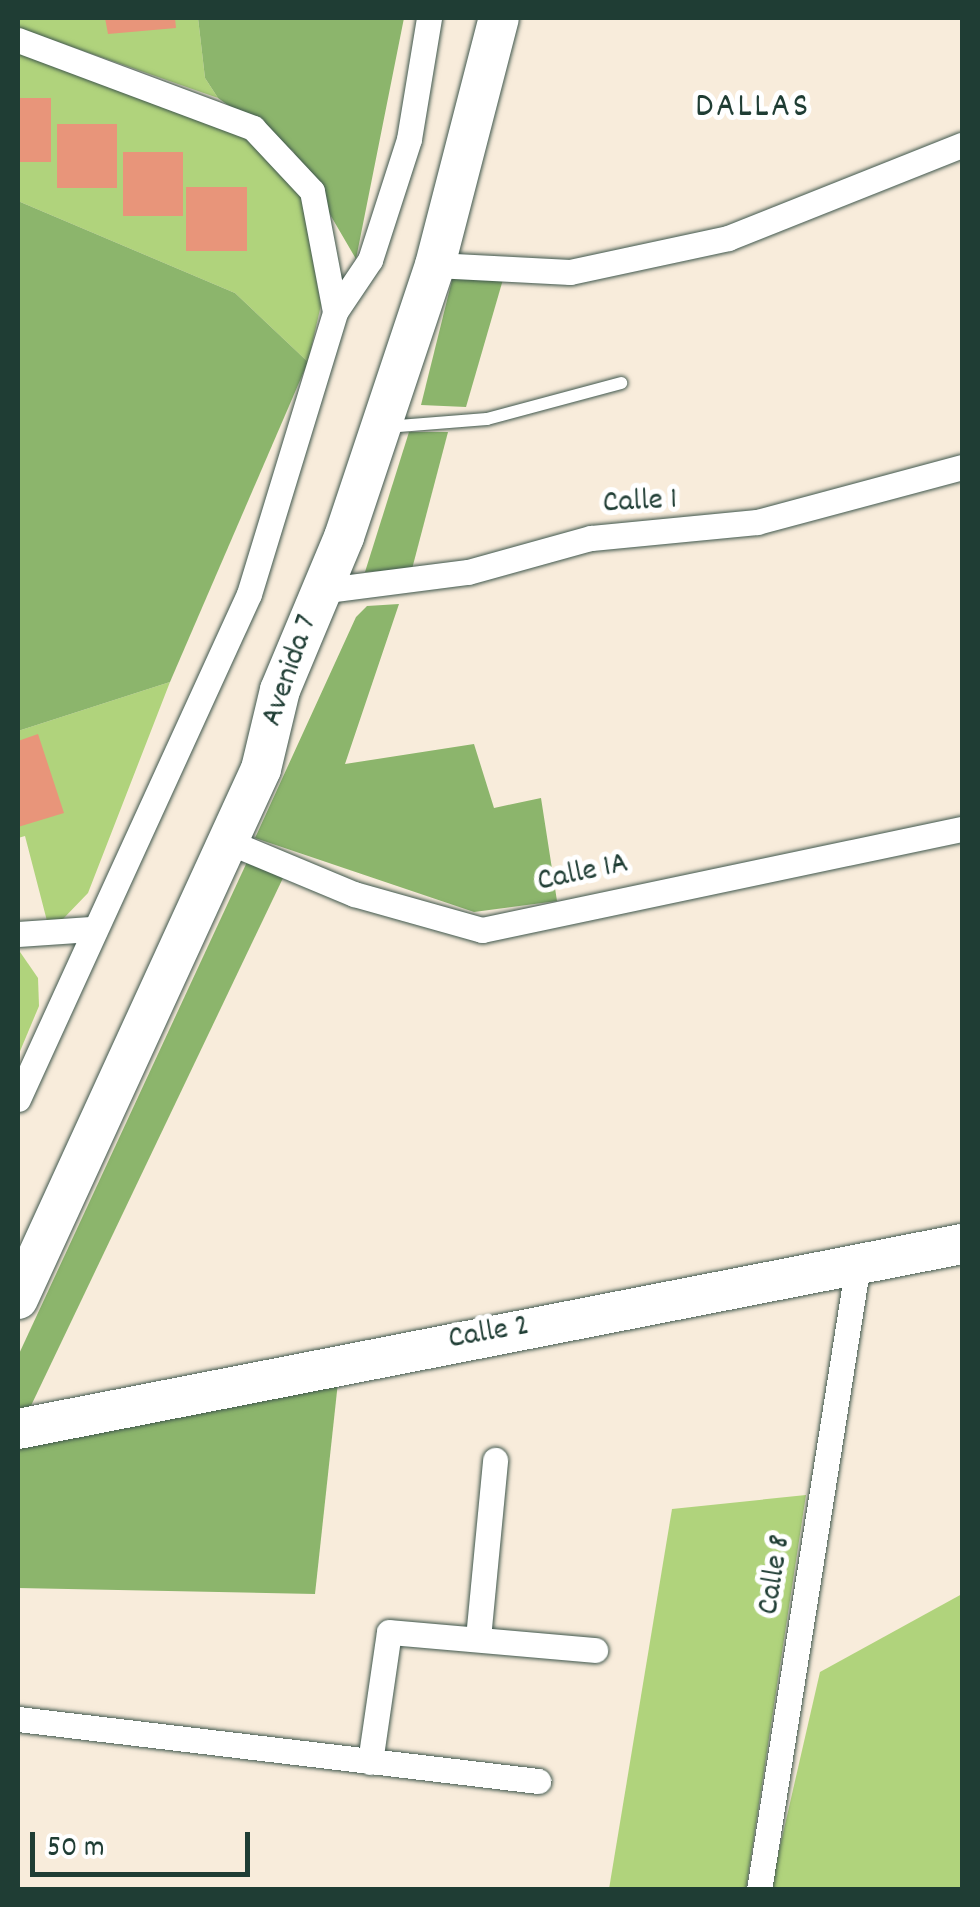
<!DOCTYPE html>
<style>
body{margin:0}
#map{position:relative;width:980px;height:1907px;overflow:hidden;background:#f8ecdb;font-family:Dekko,sans-serif}
div>[style]{position:absolute}
[style*='--x']{left:calc(var(--x)*1px);top:calc(var(--y)*1px);width:calc(var(--w)*1px);rotate:calc(var(--a)*1deg)}
.green>*{inset:0;background:#b0d37c}
.forest>*{inset:0;background:#8cb56c}
.building>*{inset:0;background:#e8957a;transform-origin:0 0}
.roads{filter:drop-shadow(0 0 2px #40574d) drop-shadow(0 0 2px #40574d)}
.lane>*{height:12px;margin:-6px;padding:0 6px;transform-origin:6px;border-radius:6px;background:#fff}
.street>*{height:25px;margin:-12.5px;padding:0 12.5px;transform-origin:12.5px;border-radius:12.5px;background:#fff}
.primary>*{height:40px;margin:-20px;padding:0 20px;transform-origin:20px;border-radius:20px;background:#fff}
span{translate:-50% -50%;white-space:nowrap;text-align:center;line-height:1.15;-webkit-text-stroke:10px #fff;paint-order:stroke}
.street-label{font-size:32px;color:#1f3d34}
.neighbourhood-label{font-size:35px;color:#1f3d34;letter-spacing:2.5px}
.frame{position:absolute;inset:0;border:20px solid #1f3d34;pointer-events:none}
.scale{position:absolute;left:30px;top:1832px;width:220px;height:45px;box-sizing:border-box;border:5px solid #1f3d34;border-top:0;padding-left:12px;font-size:30px;line-height:35px;white-space:nowrap;color:#1f3d34;-webkit-text-stroke:8px #fff;paint-order:stroke}
</style>
<div id="map">
<div class="green">
<div style="clip-path:polygon(18px 18px,198px 18px,205px 78px,218px 98px,18px 28px)"></div>
<div style="clip-path:polygon(18px 48px,245px 136px,301px 197px,321px 305px,308px 362px,235px 293px,18px 201px)"></div>
<div style="clip-path:polygon(170px 682px,88px 893px,62px 920px,47px 921px,25px 836px,18px 838px,18px 731px)"></div>
<div style="clip-path:polygon(18px 949px,38px 978px,39px 1006px,18px 1056px)"></div>
<div style="clip-path:polygon(806px 1495px,746px 1889px,609px 1889px,672px 1509px)"></div>
<div style="clip-path:polygon(962px 1594px,962px 1889px,770px 1890px,820px 1672px)"></div>
</div>
<div class="forest">
<div style="clip-path:polygon(198px 18px,404px 18px,356px 259px,293px 151px,218px 98px,205px 78px)"></div>
<div style="clip-path:polygon(18px 201px,235px 293px,308px 362px,170px 682px,18px 731px)"></div>
<div style="clip-path:polygon(456px 264px,504px 276px,466px 407px,421px 405px)"></div>
<div style="clip-path:polygon(409px 432px,448px 432px,412px 569px,365px 572px)"></div>
<div style="clip-path:polygon(399px 604px,345px 764px,474px 744px,494px 808px,541px 798px,557px 901px,474px 912px,255px 838px,356px 617px,367px 606px)"></div>
<div style="clip-path:polygon(247px 862px,283px 878px,28px 1412px,18px 1408px,18px 1356px)"></div>
<div style="clip-path:polygon(338px 1382px,315px 1594px,18px 1588px,18px 1447px)"></div>
</div>
<div class="building">
<div style="clip-path:polygon(105px 18px,175px 18px,176px 28px,108px 34px)"></div>
<div style="left:18px;top:98px;width:33px;height:64px"></div>
<div style="left:57px;top:124px;width:60px;height:64px"></div>
<div style="left:123px;top:152px;width:60px;height:64px"></div>
<div style="left:186px;top:187px;width:61px;height:64px"></div>
<div style="clip-path:polygon(38px 734px,64px 813px,18px 827px,18px 741px)"></div>
</div>
<div class="roads">
<div class="lane">
<div style="--x:386;--y:427;--w:101;--a:-4.5"></div>
<div style="--x:487;--y:419;--w:139;--a:-15"></div>
</div>
<div class="street">
<div style="--x:18;--y:40;--w:251;--a:20.5"></div>
<div style="--x:253;--y:128;--w:86;--a:46.9"></div>
<div style="--x:312;--y:191;--w:123;--a:79.2"></div>
<div style="--x:435;--y:265;--w:135;--a:3"></div>
<div style="--x:570;--y:272;--w:162;--a:-12.1"></div>
<div style="--x:728;--y:238;--w:252;--a:-21.7"></div>
<div style="--x:319;--y:591;--w:150;--a:-7.3"></div>
<div style="--x:468;--y:572;--w:128;--a:-15.5"></div>
<div style="--x:591;--y:538;--w:167;--a:-5.5"></div>
<div style="--x:757;--y:522;--w:212;--a:-15"></div>
<div style="--x:227;--y:841;--w:138;--a:22.7"></div>
<div style="--x:354;--y:894;--w:133;--a:15.7"></div>
<div style="--x:482;--y:930;--w:491;--a:-11.9"></div>
<div style="--x:18;--y:934;--w:73;--a:-3.9"></div>
<div style="--x:18;--y:1099;--w:555;--a:-65.42"></div>
<div style="--x:249;--y:594;--w:295;--a:-73"></div>
<div style="--x:335;--y:312;--w:63;--a:-56.1"></div>
<div style="--x:370;--y:260;--w:127;--a:-72.1"></div>
<div style="--x:409;--y:139;--w:123;--a:-80.6"></div>
<div style="--x:478;--y:1638;--w:179;--a:-84.5"></div>
<div style="--x:18;--y:1719;--w:524;--a:6.8"></div>
<div style="--x:370;--y:1762;--w:131;--a:-81.7"></div>
<div style="--x:389;--y:1632;--w:207;--a:5"></div>
<div style="--x:759;--y:1890;--w:628;--a:-81.02"></div>
</div>
<div class="primary">
<div style="--x:18;--y:1299;--w:583;--a:-65.37"></div>
<div style="--x:261;--y:769;--w:81;--a:-76.5"></div>
<div style="--x:280;--y:690;--w:166;--a:-67.3"></div>
<div style="--x:344;--y:537;--w:287;--a:-71.5"></div>
<div style="--x:435;--y:265;--w:255;--a:-75.5"></div>
<div style="--x:18;--y:1429;--w:962;--a:-11.09"></div>
</div>
</div>
<div class="street-label">
<span style="left:640px;top:503px;rotate:-3deg">Calle 1</span>
<span style="left:291px;top:671px;rotate:-71deg">Avenida 7</span>
<span style="left:583px;top:874px;rotate:-12deg">Calle 1A</span>
<span style="left:489px;top:1334px;rotate:-10deg">Calle 2</span>
<span style="left:776px;top:1575px;rotate:-81deg">Calle 8</span>
</div>
<div class="neighbourhood-label">
<span style="left:753px;top:108px">DALLAS</span>
</div>
<div class="frame"></div>
<div class="scale">50 m</div>
</div>
